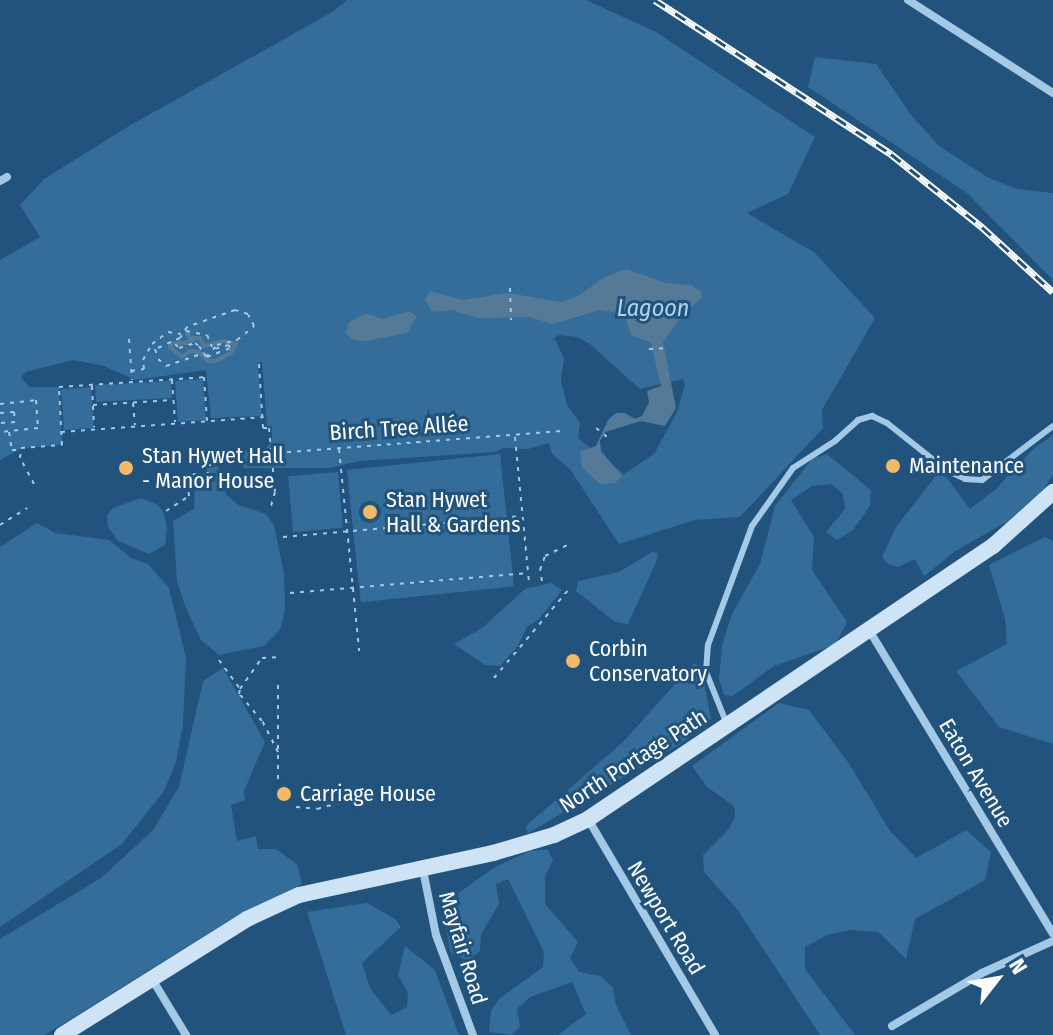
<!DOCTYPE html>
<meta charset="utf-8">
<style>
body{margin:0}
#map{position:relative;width:1053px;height:1035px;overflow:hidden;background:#21537c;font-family:"Fira Sans Condensed",sans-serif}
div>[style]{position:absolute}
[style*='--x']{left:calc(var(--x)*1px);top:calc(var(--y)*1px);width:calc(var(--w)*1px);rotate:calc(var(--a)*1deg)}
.green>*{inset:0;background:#346d9a;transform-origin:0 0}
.water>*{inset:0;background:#557a98}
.stream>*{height:4px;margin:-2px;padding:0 2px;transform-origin:2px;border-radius:2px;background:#557a98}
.path>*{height:2px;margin-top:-1px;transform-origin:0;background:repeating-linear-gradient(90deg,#a4c9e6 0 4px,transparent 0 10px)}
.service>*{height:6px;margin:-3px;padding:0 3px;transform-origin:3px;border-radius:3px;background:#a4c9e6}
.minor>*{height:8px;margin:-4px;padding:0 4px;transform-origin:4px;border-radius:4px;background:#a4c9e6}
.secondary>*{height:16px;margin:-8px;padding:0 8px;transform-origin:8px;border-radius:8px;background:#cee3f5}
.rail>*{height:7px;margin-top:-3.5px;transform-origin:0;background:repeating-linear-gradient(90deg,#21537c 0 12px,#fff 0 24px);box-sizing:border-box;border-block:2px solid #fff}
.dots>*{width:22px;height:22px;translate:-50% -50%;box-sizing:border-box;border:4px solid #21537c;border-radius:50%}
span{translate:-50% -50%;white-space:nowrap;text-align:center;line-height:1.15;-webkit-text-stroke:6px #21537c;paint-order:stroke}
.street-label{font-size:22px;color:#fff}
.poi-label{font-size:22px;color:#fff}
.left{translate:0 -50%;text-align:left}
.water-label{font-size:24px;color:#afd3ee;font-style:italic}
.north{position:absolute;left:957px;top:939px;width:80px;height:80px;-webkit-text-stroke:6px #21537c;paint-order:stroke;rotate:59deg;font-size:22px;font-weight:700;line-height:32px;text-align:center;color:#fff}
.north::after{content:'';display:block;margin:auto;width:28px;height:36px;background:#fff;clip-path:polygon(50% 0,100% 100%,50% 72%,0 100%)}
</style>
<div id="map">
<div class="green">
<div style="clip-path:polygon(evenodd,347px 0,586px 0,656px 32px,815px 137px,788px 194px,747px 213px,815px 253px,875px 318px,822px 410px,823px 428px,740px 517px,695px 520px,619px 544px,570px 469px,552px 454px,549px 443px,528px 449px,503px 448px,495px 452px,359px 461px,329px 468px,245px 468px,233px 459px,237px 459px,237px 451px,264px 450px,272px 441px,272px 426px,267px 426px,262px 362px,258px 363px,262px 416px,211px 418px,206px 370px,135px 380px,104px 366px,73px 360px,26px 372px,21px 377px,29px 387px,59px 387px,62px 445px,22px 448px,0 460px,0 260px,40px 237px,20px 205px,44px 179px,129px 126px,334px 11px,347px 0,558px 335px,578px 337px,591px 345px,640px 389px,683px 379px,685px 385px,677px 412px,654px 454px,624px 474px,578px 438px,580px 423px,567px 405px,561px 380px,564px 359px,555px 339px,550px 342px,558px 335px)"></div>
<div style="clip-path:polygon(815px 57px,876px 64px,911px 115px,939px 146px,989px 178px,1017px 189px,1053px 193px,1053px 280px,967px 193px,808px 87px)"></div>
<div style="left:203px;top:379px;width:41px;height:28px;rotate:86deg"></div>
<div style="left:171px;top:381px;width:17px;height:76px;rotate:87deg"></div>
<div style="left:91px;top:387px;width:41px;height:30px;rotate:86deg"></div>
<div style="clip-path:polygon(1053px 435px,1053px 475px,1043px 490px,1008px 521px,954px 552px,924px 576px,915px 559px,898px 567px,888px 564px,882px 557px,896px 527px,938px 473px,947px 478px,970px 509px,996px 489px,1033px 449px)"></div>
<div style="left:500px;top:454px;width:133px;height:154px;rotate:84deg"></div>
<div style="clip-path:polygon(827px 454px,871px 490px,870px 506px,853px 530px,837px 540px,826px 532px,845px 509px,843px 494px,832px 484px,812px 486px,791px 500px,814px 537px,812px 570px,847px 622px,835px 645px,774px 666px,733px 696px,724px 695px,719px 679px,722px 645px,732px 614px,760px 564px,775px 506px,812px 459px)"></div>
<div style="clip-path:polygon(218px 466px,226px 494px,238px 505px,266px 514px,274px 525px,284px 573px,285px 610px,280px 630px,264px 646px,219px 655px,201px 640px,185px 606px,177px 581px,173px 521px,194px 509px,195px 484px,207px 481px,207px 468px)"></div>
<div style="left:338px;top:472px;width:56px;height:50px;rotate:85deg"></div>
<div style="clip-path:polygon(141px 498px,158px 505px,164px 513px,167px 529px,165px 545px,149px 554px,118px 541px,108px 527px,107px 516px,113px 508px)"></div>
<div style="clip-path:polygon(37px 523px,55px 533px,109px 540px,131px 558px,148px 564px,169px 588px,186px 658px,183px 725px,176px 762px,164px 791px,122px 844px,0 927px,0 547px)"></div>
<div style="clip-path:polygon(1045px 537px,1053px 541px,1053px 744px,999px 727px,956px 671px,1007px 644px,1005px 619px,989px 565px)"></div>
<div style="clip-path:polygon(652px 552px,658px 553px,657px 560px,628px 624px,615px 622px,576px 591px,578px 581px,619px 572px)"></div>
<div style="clip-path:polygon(551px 583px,562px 590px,539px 619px,527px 627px,517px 647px,500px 666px,485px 665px,454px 644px,482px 628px,525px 589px)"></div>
<div style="clip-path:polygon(694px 663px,701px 668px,711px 719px,679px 745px,528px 833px,526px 826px,623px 742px)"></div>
<div style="clip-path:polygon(223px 668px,265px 742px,244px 791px,245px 800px,231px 805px,237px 841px,256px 836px,258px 849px,276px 849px,297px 864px,302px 884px,231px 919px,45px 1035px,0 1035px,0 939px,101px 878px,153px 830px,179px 787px,203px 681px)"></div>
<div style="clip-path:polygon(779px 703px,809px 710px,848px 762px,890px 831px,916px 858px,966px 830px,991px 852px,985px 880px,915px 919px,906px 959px,878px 932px,851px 930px,827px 935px,805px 947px,805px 969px,855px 1035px,820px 1035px,737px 909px,704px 872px,703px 855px,729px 829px,735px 817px,734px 806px,707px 787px,692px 766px)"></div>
<div style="clip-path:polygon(547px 849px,553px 860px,545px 876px,545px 904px,578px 942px,570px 958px,579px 972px,601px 976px,613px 988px,616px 1005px,631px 1035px,558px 1035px,586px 1014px,572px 982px,530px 997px,517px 1009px,520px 1027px,511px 1035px,489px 1032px,491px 1011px,499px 999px,543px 967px,544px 952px,508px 879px,496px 884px,499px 904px,481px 934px,480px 951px,468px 961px,451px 953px,444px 920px,456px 895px,495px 867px,530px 851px)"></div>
<div style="clip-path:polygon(367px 903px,395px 919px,401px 927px,362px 963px,370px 988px,391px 1015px,407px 1007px,408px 992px,398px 975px,405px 946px,435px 970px,459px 1035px,346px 1035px,307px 912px)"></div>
</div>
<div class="water">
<div style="clip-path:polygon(627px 269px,665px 283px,691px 285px,701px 292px,702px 298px,686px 311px,663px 342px,676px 408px,665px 426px,641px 421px,605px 432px,600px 441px,601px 451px,622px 476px,615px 483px,600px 484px,582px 468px,580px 452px,596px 446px,608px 420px,616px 413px,625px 413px,635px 419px,642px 416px,649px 402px,647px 391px,661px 386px,651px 343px,631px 335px,626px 320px,619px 313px,600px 310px,552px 324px,530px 317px,478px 318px,452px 310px,432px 312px,425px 299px,430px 291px,463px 300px,508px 293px,562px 302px,578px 296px,605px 277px)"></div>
<div style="clip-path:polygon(409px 311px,417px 316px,407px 333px,366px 341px,354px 340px,345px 333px,349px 323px,360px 316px,368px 314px,382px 319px)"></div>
</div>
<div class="stream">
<div style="--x:187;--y:333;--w:6;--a:59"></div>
<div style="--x:190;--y:338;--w:10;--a:0"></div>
<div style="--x:200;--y:338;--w:9;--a:63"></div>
<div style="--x:204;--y:346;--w:21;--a:-14"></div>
<div style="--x:224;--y:341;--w:12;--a:14"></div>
<div style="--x:236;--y:344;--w:10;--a:119"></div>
<div style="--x:231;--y:353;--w:18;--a:153"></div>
<div style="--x:215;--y:361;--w:7;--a:180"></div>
<div style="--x:208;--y:361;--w:13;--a:-135"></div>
<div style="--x:199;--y:352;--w:9;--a:-174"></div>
<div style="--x:190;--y:351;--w:10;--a:143"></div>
<div style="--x:182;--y:357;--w:16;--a:-140"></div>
<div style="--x:170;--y:347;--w:4;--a:-63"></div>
<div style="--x:172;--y:343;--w:15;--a:0"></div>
<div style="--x:187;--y:343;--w:10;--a:-29"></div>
</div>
<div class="path">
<div style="--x:510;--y:288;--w:32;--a:88"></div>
<div style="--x:186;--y:331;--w:21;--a:11"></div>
<div style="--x:207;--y:335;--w:13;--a:67"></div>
<div style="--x:129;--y:339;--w:41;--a:85.8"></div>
<div style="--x:175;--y:344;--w:6;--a:45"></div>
<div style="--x:179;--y:348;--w:17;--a:-17"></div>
<div style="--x:195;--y:343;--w:5;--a:37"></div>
<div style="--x:199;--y:346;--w:7;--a:56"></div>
<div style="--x:203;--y:352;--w:1;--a:45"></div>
<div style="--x:204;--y:353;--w:4;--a:63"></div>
<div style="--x:206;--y:357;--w:16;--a:-47"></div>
<div style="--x:217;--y:345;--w:21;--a:-14"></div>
<div style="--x:237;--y:340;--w:22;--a:-39"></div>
<div style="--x:254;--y:326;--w:13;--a:-117"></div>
<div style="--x:248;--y:314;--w:14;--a:-163"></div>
<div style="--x:235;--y:310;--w:51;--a:160.5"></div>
<div style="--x:187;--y:327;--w:13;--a:122"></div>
<div style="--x:180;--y:338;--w:27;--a:156"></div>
<div style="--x:155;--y:349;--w:10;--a:73"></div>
<div style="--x:158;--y:359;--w:11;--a:41"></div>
<div style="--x:166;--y:366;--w:40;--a:-18.9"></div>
<div style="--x:649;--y:349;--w:20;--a:-3"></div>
<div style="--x:207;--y:357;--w:25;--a:-21"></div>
<div style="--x:230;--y:348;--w:3;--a:-108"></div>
<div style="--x:229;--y:345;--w:16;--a:165"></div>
<div style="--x:259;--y:364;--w:64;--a:86.4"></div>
<div style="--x:263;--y:428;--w:6;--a:0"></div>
<div style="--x:269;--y:428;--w:64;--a:84.6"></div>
<div style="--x:275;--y:492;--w:15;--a:106"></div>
<div style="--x:131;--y:371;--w:13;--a:-9"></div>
<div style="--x:144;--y:369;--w:9;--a:-96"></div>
<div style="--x:143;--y:360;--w:18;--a:-61"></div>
<div style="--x:152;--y:344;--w:20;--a:-37"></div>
<div style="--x:168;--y:332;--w:13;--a:9"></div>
<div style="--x:172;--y:380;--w:42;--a:85.9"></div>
<div style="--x:92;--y:386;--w:41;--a:87.2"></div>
<div style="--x:133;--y:403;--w:22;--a:85"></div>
<div style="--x:0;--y:404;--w:36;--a:-6"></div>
<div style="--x:36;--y:400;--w:28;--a:86"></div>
<div style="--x:38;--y:428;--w:38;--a:174"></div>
<div style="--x:93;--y:405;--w:80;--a:-3.6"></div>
<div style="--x:0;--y:413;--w:14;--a:-4"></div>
<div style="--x:14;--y:412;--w:10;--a:84"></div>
<div style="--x:15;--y:422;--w:15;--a:176"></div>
<div style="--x:596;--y:428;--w:19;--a:39"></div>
<div style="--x:9;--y:432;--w:18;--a:81"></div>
<div style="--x:12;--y:450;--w:7;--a:0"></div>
<div style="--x:61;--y:432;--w:203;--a:-4.2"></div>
<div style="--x:515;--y:437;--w:147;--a:84.5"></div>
<div style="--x:339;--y:449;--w:203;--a:84.3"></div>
<div style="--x:237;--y:456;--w:328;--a:-4.4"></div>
<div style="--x:34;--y:484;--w:30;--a:-118"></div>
<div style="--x:20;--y:458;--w:10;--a:-84"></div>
<div style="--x:21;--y:448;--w:41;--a:-4.2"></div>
<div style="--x:62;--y:445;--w:58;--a:-93"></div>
<div style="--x:59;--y:387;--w:145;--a:-3.9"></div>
<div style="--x:204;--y:377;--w:44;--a:86.1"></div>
<div style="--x:166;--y:511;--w:27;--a:-33"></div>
<div style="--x:189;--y:496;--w:9;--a:-96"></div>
<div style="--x:188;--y:487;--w:14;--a:-69"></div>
<div style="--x:193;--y:474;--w:15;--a:8"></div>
<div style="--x:208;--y:476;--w:11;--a:-95"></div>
<div style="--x:207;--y:465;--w:14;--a:0"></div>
<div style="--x:0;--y:525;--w:32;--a:-32"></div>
<div style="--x:283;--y:537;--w:240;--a:-5"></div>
<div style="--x:542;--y:581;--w:11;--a:-100"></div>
<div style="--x:540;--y:570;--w:15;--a:-70"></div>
<div style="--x:545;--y:556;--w:28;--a:-26"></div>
<div style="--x:290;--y:593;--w:239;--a:-4.8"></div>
<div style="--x:219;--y:660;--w:34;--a:54"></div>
<div style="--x:494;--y:678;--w:115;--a:-49.9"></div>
<div style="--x:278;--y:752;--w:35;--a:-117"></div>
<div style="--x:262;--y:721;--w:35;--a:-130"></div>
<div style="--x:239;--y:694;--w:5;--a:-79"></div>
<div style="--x:240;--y:689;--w:38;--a:-55"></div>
<div style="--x:262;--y:658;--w:19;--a:-3"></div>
<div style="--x:278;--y:779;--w:98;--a:-90"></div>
<div style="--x:296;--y:807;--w:21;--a:5"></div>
<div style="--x:317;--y:809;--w:41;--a:-15.4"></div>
</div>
<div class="service">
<div style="--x:726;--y:722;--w:54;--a:-111.8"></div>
<div style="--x:706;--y:672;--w:27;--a:-86"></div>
<div style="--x:708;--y:645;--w:127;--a:-69.7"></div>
<div style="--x:752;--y:526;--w:71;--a:-54.7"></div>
<div style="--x:793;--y:468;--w:50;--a:-32.7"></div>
<div style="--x:835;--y:441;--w:31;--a:-42"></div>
<div style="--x:858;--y:420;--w:15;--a:-16"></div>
<div style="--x:872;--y:416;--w:17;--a:25"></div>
<div style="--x:887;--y:423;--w:75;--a:38.5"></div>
<div style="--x:946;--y:470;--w:21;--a:25"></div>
<div style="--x:965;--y:479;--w:17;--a:3"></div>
<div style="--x:982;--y:480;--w:89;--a:-37.3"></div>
</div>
<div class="minor">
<div style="--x:908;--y:0;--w:172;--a:32.7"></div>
<div style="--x:0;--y:181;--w:8;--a:-30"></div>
<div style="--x:869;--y:630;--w:355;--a:58.8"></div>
<div style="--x:588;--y:819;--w:251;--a:59.5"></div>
<div style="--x:423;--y:870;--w:66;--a:78.7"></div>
<div style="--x:436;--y:935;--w:107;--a:69.7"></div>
<div style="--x:152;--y:979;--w:66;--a:58.7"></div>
<div style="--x:892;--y:1026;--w:104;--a:-30.5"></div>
<div style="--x:982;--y:973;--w:78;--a:-24.3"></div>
</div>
<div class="secondary">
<div style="--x:62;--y:1035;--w:218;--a:-32.1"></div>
<div style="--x:247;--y:919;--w:57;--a:-24.8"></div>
<div style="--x:299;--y:895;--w:198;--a:-12.2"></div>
<div style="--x:493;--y:853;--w:64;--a:-16.4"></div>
<div style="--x:554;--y:835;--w:38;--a:-25"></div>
<div style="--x:588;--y:819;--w:488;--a:-34"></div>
<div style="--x:993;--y:546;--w:81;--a:-42"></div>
</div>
<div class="rail">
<div style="--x:655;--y:0;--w:282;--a:33.1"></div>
<div style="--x:891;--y:154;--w:117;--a:38.7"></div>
<div style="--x:982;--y:227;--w:96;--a:42.5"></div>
</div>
<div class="dots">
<div style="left:893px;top:466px;background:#f2ba66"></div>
<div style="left:126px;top:468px;background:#f2ba66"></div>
<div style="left:370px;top:512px;background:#f2ba66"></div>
<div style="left:573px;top:661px;background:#f2ba66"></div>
<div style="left:284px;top:794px;background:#f2ba66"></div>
</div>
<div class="street-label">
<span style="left:399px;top:428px;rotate:-4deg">Birch Tree Allée</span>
<span style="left:633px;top:761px;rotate:-33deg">North Portage Path</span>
<span style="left:976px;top:773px;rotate:59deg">Eaton Avenue</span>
<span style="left:666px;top:918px;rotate:59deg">Newport Road</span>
<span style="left:463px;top:948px;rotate:73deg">Mayfair Road</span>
</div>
<div class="poi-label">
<span class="left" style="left:142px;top:468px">Stan Hywet Hall<br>- Manor House</span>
<span class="left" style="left:909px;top:466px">Maintenance</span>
<span class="left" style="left:386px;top:512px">Stan Hywet<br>Hall &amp; Gardens</span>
<span class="left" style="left:589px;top:661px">Corbin<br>Conservatory</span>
<span class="left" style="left:300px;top:794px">Carriage House</span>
</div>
<div class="water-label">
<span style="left:653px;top:309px">Lagoon</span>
</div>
<div class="north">N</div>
</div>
